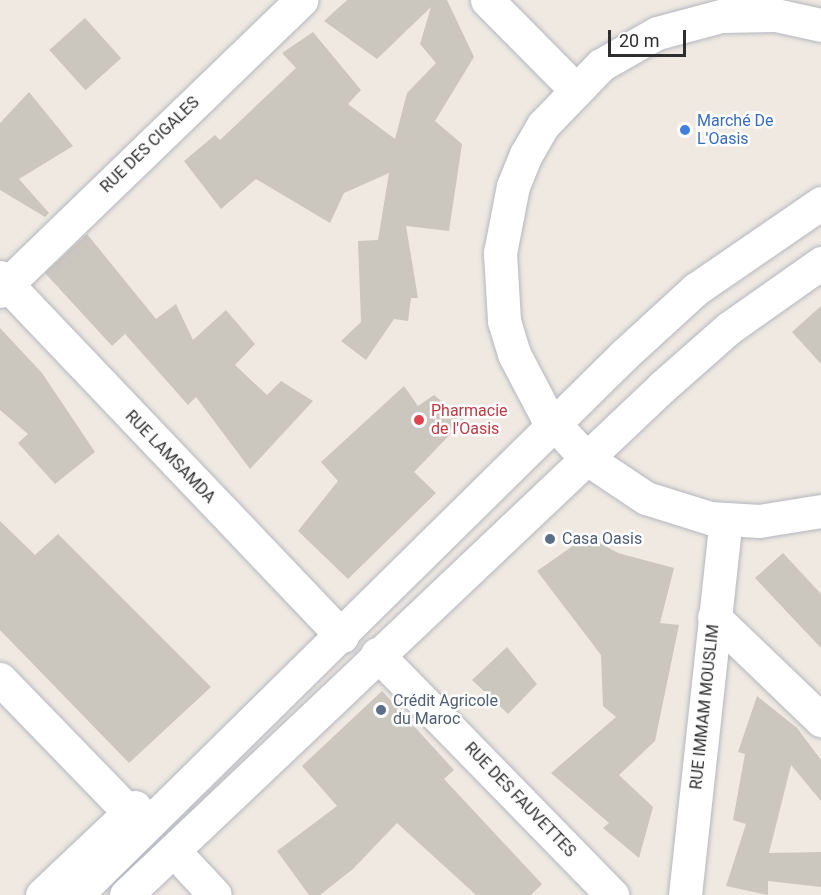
<!DOCTYPE html>
<meta charset="utf-8">
<style>
body{margin:0}
#map{position:relative;width:821px;height:895px;overflow:hidden;background:#efe9e1;font-family:Roboto,sans-serif}
div>[style]{position:absolute}
[style*='--x']{left:calc(var(--x)*1px);top:calc(var(--y)*1px);width:calc(var(--w)*1px);rotate:calc(var(--a)*1deg)}
.building>*{inset:0;background:#cbc7bf;transform-origin:0 0}
.roads{filter:drop-shadow(0 0 2px #b4b7c1) drop-shadow(0 0 2px #b4b7c1)}
.minor>*{height:33px;margin:-16.5px;padding:0 16.5px;transform-origin:16.5px;border-radius:16.5px;background:#fff}
.dots>*{width:16px;height:16px;translate:-50% -50%;box-sizing:border-box;border:3px solid #fff;border-radius:50%}
span{translate:-50% -50%;white-space:nowrap;text-align:center;line-height:1.15;-webkit-text-stroke:5px #fff;paint-order:stroke}
.shop-label{font-size:16px;color:#366cbe}
.left{translate:0 -50%;text-align:left}
.street-label{font-size:16px;color:#2e2e2e}
.health-label{font-size:16px;color:#be3a42}
.service-label{font-size:16px;color:#4e5e75}
.scale{position:absolute;left:608px;top:30px;width:78px;height:27px;box-sizing:border-box;border:3px solid #2e2e2e;border-top:0;padding-left:8px;font-size:18px;line-height:21px;white-space:nowrap;color:#2e2e2e;-webkit-text-stroke:4px #fff;paint-order:stroke}
</style>
<div id="map">
<div class="building">
<div style="clip-path:polygon(347px 0,447px 0,474px 57px,435px 121px,462px 144px,449px 231px,406px 226px,418px 298px,411px 298px,408px 321px,394px 319px,366px 360px,341px 341px,361px 322px,358px 241px,378px 240px,389px 173px,344px 193px,330px 223px,256px 179px,221px 209px,184px 161px,215px 135px,220px 140px,296px 68px,282px 53px,313px 32px,361px 90px,348px 104px,395px 139px,407px 93px,436px 63px,420px 44px,431px 7px,377px 59px,324px 21px)"></div>
<div style="left:85px;top:18px;width:54px;height:48px;rotate:48deg"></div>
<div style="clip-path:polygon(29px 92px,73px 146px,19px 179px,49px 213px,45px 217px,0 190px,0 123px)"></div>
<div style="clip-path:polygon(87px 234px,156px 319px,176px 304px,193px 340px,226px 310px,255px 344px,235px 365px,267px 395px,281px 381px,313px 401px,250px 469px,196px 397px,188px 405px,125px 334px,112px 346px,45px 273px)"></div>
<div style="clip-path:polygon(821px 306px,821px 364px,792px 332px)"></div>
<div style="clip-path:polygon(0 328px,42px 373px,95px 452px,55px 484px,18px 443px,28px 434px,0 410px)"></div>
<div style="clip-path:polygon(404px 386px,418px 406px,434px 395px,464px 420px,414px 472px,436px 493px,348px 579px,298px 531px,338px 481px,321px 462px)"></div>
<div style="clip-path:polygon(0 521px,35px 555px,58px 534px,211px 687px,129px 763px,0 630px)"></div>
<div style="clip-path:polygon(587px 536px,618px 553px,674px 568px,660px 623px,679px 625px,655px 741px,619px 775px,653px 807px,639px 858px,603px 828px,609px 823px,551px 773px,616px 717px,603px 706px,601px 655px,537px 571px)"></div>
<div style="clip-path:polygon(783px 553px,821px 594px,821px 648px,755px 578px)"></div>
<div style="clip-path:polygon(507px 647px,537px 684px,508px 714px,472px 680px)"></div>
<div style="clip-path:polygon(382px 691px,454px 770px,444px 779px,542px 884px,531px 895px,476px 895px,397px 823px,353px 869px,320px 895px,309px 895px,277px 851px,337px 806px,302px 766px)"></div>
<div style="clip-path:polygon(757px 696px,797px 728px,821px 760px,821px 801px,791px 765px,769px 853px,821px 852px,821px 887px,768px 881px,768px 895px,726px 886px,746px 824px,733px 820px,745px 754px,738px 752px)"></div>
</div>
<div class="roads">
<div class="minor">
<div style="--x:487;--y:0;--w:124;--a:45.3"></div>
<div style="--x:821;--y:25;--w:47;--a:-167.7"></div>
<div style="--x:775;--y:15;--w:54;--a:178.9"></div>
<div style="--x:721;--y:16;--w:66;--a:165.1"></div>
<div style="--x:657;--y:33;--w:64;--a:150.3"></div>
<div style="--x:601;--y:65;--w:83;--a:134"></div>
<div style="--x:543;--y:125;--w:34;--a:120"></div>
<div style="--x:526;--y:154;--w:35;--a:112"></div>
<div style="--x:513;--y:186;--w:68;--a:101"></div>
<div style="--x:500;--y:253;--w:68;--a:86.6"></div>
<div style="--x:504;--y:321;--w:34;--a:73"></div>
<div style="--x:514;--y:354;--w:69;--a:62.3"></div>
<div style="--x:546;--y:415;--w:59;--a:47.1"></div>
<div style="--x:586;--y:458;--w:72;--a:33.7"></div>
<div style="--x:646;--y:498;--w:67;--a:17.4"></div>
<div style="--x:710;--y:518;--w:49;--a:3.5"></div>
<div style="--x:759;--y:521;--w:63;--a:-9.2"></div>
<div style="--x:0;--y:277;--w:496;--a:46.4"></div>
<div style="--x:0;--y:291;--w:419;--a:-44"></div>
<div style="--x:714;--y:617;--w:149;--a:43.9"></div>
<div style="--x:377;--y:654;--w:337;--a:45.7"></div>
<div style="--x:0;--y:679;--w:185;--a:45.9"></div>
<div style="--x:186;--y:864;--w:42;--a:46.9"></div>
<div style="--x:42;--y:895;--w:128;--a:-43.4"></div>
<div style="--x:76;--y:895;--w:771;--a:-44.58"></div>
<div style="--x:625;--y:354;--w:96;--a:-42.5"></div>
<div style="--x:696;--y:289;--w:152;--a:-34.5"></div>
<div style="--x:126;--y:895;--w:738;--a:-43.46"></div>
<div style="--x:662;--y:387;--w:89;--a:-41.4"></div>
<div style="--x:729;--y:328;--w:113;--a:-35.2"></div>
<div style="--x:685;--y:895;--w:377;--a:-83.8"></div>
</div>
</div>
<div class="dots">
<div style="left:685px;top:130px;background:#3f7fe0"></div>
<div style="left:419px;top:420px;background:#e0444e"></div>
<div style="left:550px;top:539px;background:#5c6f8a"></div>
<div style="left:381px;top:710px;background:#5c6f8a"></div>
</div>
<div class="shop-label">
<span class="left" style="left:697px;top:130px">Marché De<br>L'Oasis</span>
</div>
<div class="street-label">
<span style="left:150px;top:145px;rotate:-44deg">RUE DES CIGALES</span>
<span style="left:170px;top:457px;rotate:46deg">RUE LAMSAMDA</span>
<span style="left:705px;top:707px;rotate:-84deg">RUE IMMAM MOUSLIM</span>
<span style="left:520px;top:800px;rotate:46deg">RUE DES FAUVETTES</span>
</div>
<div class="health-label">
<span class="left" style="left:431px;top:420px">Pharmacie<br>de l'Oasis</span>
</div>
<div class="service-label">
<span class="left" style="left:562px;top:539px">Casa Oasis</span>
<span class="left" style="left:393px;top:710px">Crédit Agricole<br>du Maroc</span>
</div>
<div class="scale">20 m</div>
</div>
